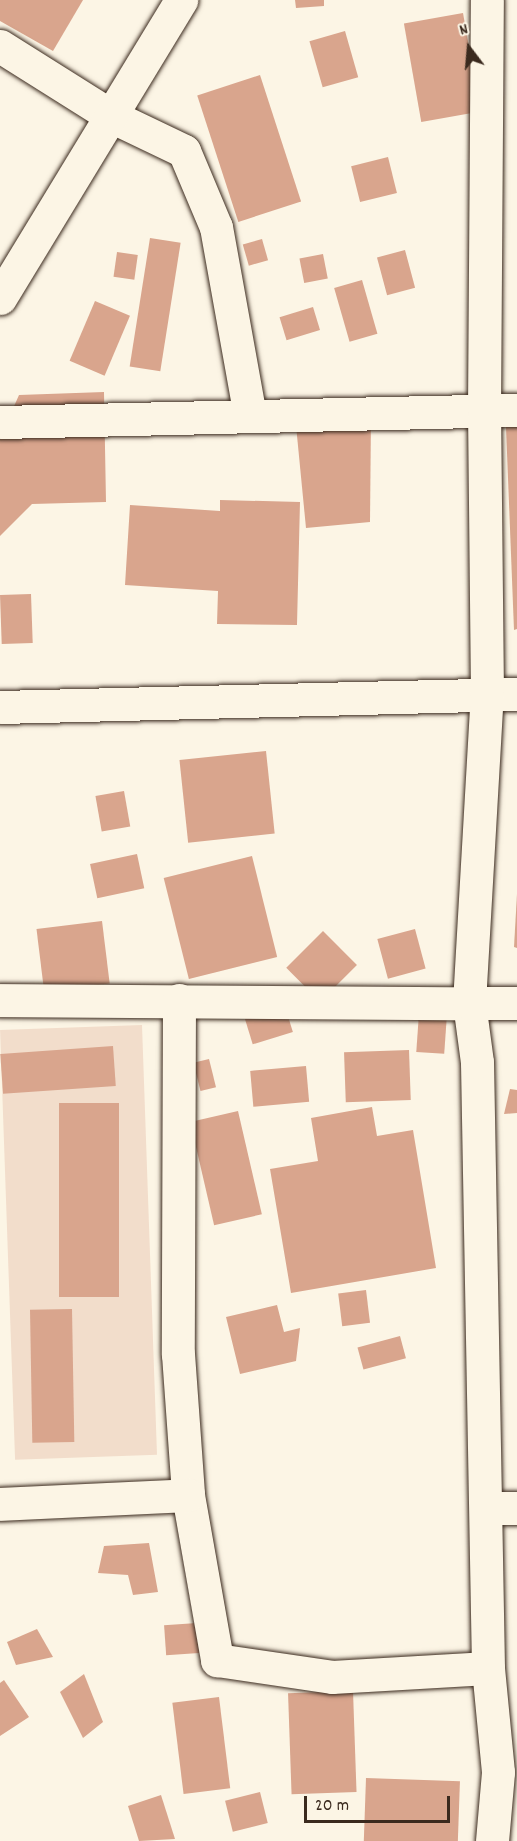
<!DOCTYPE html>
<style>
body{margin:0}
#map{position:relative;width:517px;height:1841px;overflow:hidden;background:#fcf5e5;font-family:Dekko,sans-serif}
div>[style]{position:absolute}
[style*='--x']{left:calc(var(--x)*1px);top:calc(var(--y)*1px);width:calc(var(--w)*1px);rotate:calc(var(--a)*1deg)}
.built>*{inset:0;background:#f2ddcb;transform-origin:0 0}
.building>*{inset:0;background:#d9a58d;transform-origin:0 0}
.roads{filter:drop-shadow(0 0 2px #3b2a1e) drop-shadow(0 0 2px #3b2a1e)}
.minor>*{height:33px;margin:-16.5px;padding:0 16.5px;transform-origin:16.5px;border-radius:16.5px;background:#fcf5e5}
span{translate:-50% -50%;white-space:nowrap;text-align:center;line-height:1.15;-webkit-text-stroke:6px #fcf5e5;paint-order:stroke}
.north{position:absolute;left:439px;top:18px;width:60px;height:60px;-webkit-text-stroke:4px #fcf5e5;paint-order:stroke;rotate:344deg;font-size:16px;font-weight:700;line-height:24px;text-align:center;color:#3b2a1e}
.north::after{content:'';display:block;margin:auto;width:21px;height:27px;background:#3b2a1e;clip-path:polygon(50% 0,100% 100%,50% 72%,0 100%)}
.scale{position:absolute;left:304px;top:1796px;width:146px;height:27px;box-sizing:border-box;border:3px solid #3b2a1e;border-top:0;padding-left:8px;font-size:18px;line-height:21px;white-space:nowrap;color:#3b2a1e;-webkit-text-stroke:4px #fcf5e5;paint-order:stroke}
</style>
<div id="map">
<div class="built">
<div style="left:142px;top:1025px;width:430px;height:142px;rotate:88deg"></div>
</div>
<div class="building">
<div style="clip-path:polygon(0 0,83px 0,53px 51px,0 21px)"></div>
<div style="clip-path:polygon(295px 0,324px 0,324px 6px,296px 8px)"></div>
<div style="left:463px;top:13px;width:100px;height:60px;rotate:80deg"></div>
<div style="left:345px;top:31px;width:48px;height:37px;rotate:74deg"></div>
<div style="left:260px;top:75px;width:133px;height:66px;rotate:72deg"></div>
<div style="left:388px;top:157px;width:37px;height:38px;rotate:76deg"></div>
<div style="left:150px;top:238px;width:31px;height:130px;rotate:9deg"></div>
<div style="left:262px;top:239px;width:22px;height:20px;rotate:74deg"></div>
<div style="left:405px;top:250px;width:39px;height:29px;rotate:75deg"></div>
<div style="left:117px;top:252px;width:21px;height:25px;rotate:8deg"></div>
<div style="left:323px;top:254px;width:25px;height:24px;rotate:79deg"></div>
<div style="left:362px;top:280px;width:56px;height:29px;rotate:74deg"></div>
<div style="left:95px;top:301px;width:38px;height:65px;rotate:23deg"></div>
<div style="left:313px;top:307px;width:24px;height:35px;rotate:73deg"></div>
<div style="clip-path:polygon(104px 392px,106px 502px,32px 504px,0 536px,0 438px,19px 395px)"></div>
<div style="clip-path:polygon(295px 415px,371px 415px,370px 522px,306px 528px)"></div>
<div style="clip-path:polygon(517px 426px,517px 629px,514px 630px,506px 427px)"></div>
<div style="clip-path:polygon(220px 500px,300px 502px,297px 625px,217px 624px,218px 591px,125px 585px,130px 505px,220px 511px)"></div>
<div style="left:31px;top:594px;width:49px;height:31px;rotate:88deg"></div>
<div style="left:266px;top:751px;width:83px;height:87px;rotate:84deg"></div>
<div style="left:124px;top:791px;width:36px;height:29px;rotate:80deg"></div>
<div style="left:137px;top:854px;width:35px;height:48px;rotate:78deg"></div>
<div style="left:252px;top:856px;width:104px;height:91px;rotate:76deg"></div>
<div style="clip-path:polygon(517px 894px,517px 948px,514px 947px)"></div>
<div style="left:102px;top:921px;width:63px;height:66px;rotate:83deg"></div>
<div style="left:415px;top:929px;width:41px;height:39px;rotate:75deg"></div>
<div style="left:323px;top:931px;width:48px;height:52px;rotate:45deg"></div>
<div style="left:280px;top:990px;width:44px;height:42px;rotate:73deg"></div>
<div style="left:419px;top:1013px;width:28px;height:39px;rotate:4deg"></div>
<div style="left:113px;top:1046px;width:40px;height:113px;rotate:86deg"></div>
<div style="left:409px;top:1050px;width:50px;height:65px;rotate:88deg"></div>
<div style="left:209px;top:1059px;width:29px;height:16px;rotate:76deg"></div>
<div style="left:306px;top:1066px;width:36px;height:56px;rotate:85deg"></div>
<div style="clip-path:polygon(510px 1089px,517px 1090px,517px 1113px,504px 1114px)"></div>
<div style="left:119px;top:1103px;width:194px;height:60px;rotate:90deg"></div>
<div style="clip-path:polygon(372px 1107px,377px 1136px,413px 1130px,436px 1268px,291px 1293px,270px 1169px,318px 1161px,311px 1118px)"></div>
<div style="left:238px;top:1111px;width:106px;height:49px;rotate:77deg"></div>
<div style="left:366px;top:1290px;width:33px;height:28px;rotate:83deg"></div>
<div style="clip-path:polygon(277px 1305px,284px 1332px,300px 1328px,296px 1361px,240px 1374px,226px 1317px)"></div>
<div style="left:72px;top:1309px;width:133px;height:42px;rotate:89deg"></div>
<div style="left:400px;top:1336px;width:23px;height:44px;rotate:75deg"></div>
<div style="clip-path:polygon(149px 1543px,158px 1592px,133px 1595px,128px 1575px,98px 1573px,104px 1546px)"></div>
<div style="left:197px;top:1623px;width:30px;height:33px;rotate:86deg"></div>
<div style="clip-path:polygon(37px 1629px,53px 1657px,16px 1665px,7px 1642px)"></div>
<div style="clip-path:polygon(84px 1674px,103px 1722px,83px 1738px,60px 1692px)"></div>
<div style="clip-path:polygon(4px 1680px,29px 1717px,0 1736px,0 1683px)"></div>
<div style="left:353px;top:1691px;width:101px;height:65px;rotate:88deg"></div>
<div style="left:219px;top:1697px;width:92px;height:47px;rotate:83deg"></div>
<div style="left:366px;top:1778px;width:94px;height:63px;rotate:2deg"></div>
<div style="left:260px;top:1792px;width:32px;height:36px;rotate:76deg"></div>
<div style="clip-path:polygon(161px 1795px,175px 1839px,139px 1841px,128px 1806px)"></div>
</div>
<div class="roads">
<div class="minor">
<div style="--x:0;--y:46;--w:131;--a:32.2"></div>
<div style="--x:111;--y:116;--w:81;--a:25.6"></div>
<div style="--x:184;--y:151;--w:82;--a:67.2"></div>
<div style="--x:216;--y:227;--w:192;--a:79.8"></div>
<div style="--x:0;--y:298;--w:349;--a:-58.7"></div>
<div style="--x:0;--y:422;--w:517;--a:-1.33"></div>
<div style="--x:0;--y:707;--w:517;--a:-1.44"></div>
<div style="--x:0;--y:1000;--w:469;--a:0.4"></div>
<div style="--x:469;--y:1003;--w:310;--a:-86.7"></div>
<div style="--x:487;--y:694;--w:283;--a:-90.6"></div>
<div style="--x:484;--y:411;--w:411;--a:-89.6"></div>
<div style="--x:179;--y:1000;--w:354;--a:90.2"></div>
<div style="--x:178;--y:1354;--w:141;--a:85.9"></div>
<div style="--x:188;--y:1495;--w:168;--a:80"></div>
<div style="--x:217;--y:1660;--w:116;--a:8.4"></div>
<div style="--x:332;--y:1677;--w:156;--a:-3.3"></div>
<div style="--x:0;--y:1504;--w:188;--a:-2.7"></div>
<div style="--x:486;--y:1508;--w:31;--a:0"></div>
<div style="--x:492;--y:1841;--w:69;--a:-85"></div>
<div style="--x:498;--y:1772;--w:104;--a:-95.5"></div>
<div style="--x:488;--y:1668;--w:606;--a:-91.04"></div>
<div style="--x:477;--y:1062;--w:60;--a:-97.7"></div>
<div style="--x:469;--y:1003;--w:48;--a:0"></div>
</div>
</div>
<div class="north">N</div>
<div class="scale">20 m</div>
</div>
